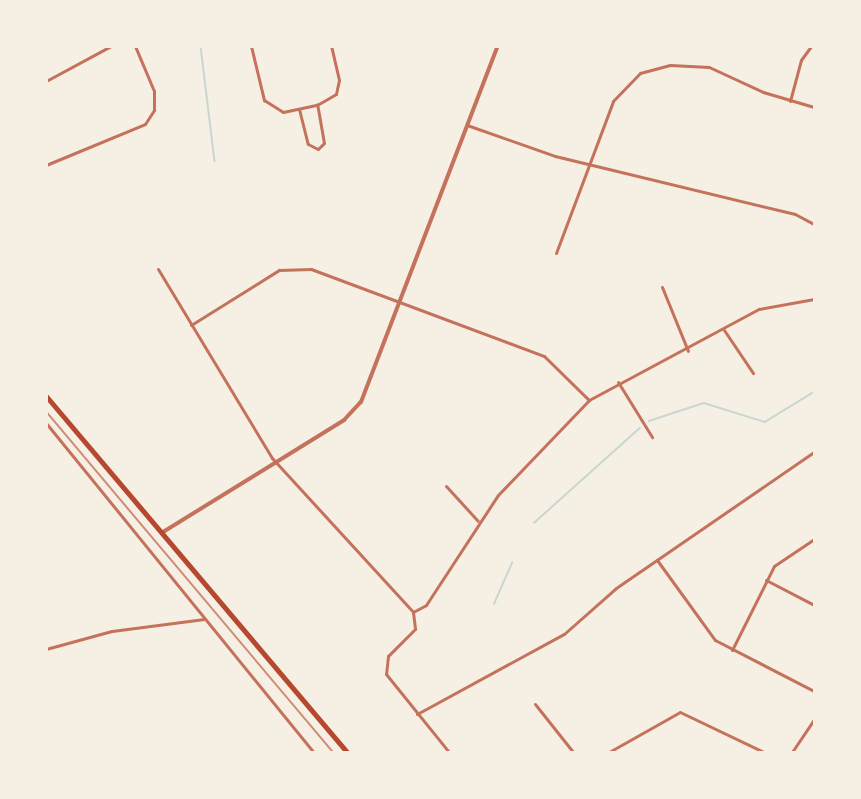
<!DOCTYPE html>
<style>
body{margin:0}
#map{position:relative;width:861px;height:799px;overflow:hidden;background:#f6efe4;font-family:Barlow,sans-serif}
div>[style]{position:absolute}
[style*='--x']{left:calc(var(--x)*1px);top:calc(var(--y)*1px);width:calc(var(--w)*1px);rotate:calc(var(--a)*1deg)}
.stream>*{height:1.5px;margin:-0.75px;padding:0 0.75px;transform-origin:0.75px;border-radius:0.75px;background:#c9d6d2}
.minor>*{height:3px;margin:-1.5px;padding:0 1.5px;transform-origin:1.5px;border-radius:1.5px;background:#c5725c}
.tertiary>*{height:4px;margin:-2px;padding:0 2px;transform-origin:2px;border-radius:2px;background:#c5725c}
.primary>*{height:5px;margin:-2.5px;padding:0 2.5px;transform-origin:2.5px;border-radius:2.5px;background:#b5482f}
.rail>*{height:1.5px;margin:-0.75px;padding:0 0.75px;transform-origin:0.75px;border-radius:0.75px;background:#cf8b77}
span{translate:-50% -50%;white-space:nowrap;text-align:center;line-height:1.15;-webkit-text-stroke:5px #f6efe4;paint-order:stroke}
.frame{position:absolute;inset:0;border:48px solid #f6efe4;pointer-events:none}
</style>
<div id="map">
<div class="stream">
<div style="--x:201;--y:46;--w:116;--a:83.1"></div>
<div style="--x:649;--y:421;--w:58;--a:-18.1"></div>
<div style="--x:704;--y:403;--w:64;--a:17.3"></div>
<div style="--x:765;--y:422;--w:57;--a:-31.5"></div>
<div style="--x:534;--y:523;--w:142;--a:-41.9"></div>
<div style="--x:494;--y:604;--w:45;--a:-66.3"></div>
</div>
<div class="minor">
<div style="--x:251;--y:46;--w:56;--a:76.5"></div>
<div style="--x:264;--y:100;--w:22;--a:32"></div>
<div style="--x:283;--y:112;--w:35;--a:-12"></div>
<div style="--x:317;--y:105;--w:22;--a:-30"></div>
<div style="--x:336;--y:94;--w:14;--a:-78"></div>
<div style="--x:339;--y:80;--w:35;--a:-103"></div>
<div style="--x:46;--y:81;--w:74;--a:-28.3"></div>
<div style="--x:790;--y:101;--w:42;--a:-75"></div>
<div style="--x:801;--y:60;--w:17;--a:-54"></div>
<div style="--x:299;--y:109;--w:36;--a:76"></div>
<div style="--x:308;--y:144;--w:11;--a:27"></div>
<div style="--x:318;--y:149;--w:8;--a:-45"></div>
<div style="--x:324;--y:143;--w:39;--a:-100"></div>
<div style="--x:467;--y:125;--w:93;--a:19.4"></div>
<div style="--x:555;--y:156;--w:247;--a:13.6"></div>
<div style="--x:795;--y:214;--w:21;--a:28"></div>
<div style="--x:46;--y:165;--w:107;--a:-22.5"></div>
<div style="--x:145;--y:124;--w:17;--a:-57"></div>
<div style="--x:154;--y:110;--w:19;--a:-90"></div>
<div style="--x:154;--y:91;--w:49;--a:-112.9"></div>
<div style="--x:556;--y:253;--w:162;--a:-69.4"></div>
<div style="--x:613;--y:101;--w:39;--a:-46"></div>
<div style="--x:640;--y:73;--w:31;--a:-15"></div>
<div style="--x:670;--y:65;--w:39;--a:3"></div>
<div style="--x:709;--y:67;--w:60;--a:24.8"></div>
<div style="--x:763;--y:92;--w:53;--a:16.4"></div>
<div style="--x:158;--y:269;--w:221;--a:58.9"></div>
<div style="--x:272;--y:458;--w:209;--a:47.5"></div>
<div style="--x:413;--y:612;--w:17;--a:83"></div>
<div style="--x:415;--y:629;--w:38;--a:135"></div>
<div style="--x:388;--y:656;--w:18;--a:96"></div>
<div style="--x:386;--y:674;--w:100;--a:51.1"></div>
<div style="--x:662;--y:287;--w:69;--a:67.9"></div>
<div style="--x:191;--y:325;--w:104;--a:-32"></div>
<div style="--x:279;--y:270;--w:32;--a:-2"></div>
<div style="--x:311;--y:269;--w:249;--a:20.5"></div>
<div style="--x:544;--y:356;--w:63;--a:44.4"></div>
<div style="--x:724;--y:330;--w:52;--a:56"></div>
<div style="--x:618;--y:382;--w:65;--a:58.3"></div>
<div style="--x:46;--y:423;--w:424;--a:50.9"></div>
<div style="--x:446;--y:486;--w:47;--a:47.6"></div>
<div style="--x:657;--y:560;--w:99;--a:54.1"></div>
<div style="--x:715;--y:640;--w:111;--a:27.3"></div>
<div style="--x:766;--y:580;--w:54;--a:27.5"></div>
<div style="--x:413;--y:612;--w:15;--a:-28"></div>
<div style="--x:426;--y:605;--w:131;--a:-56.8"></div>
<div style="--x:498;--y:495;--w:132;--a:-46.2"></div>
<div style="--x:589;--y:400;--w:193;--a:-28.2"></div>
<div style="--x:759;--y:309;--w:56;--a:-10.3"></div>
<div style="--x:46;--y:649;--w:68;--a:-15.3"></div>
<div style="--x:112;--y:631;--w:93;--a:-7.4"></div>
<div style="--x:732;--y:650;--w:94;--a:-63.4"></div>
<div style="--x:774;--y:566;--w:48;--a:-34"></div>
<div style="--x:535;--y:704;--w:61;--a:51.6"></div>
<div style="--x:417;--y:714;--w:167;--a:-28.6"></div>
<div style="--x:564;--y:634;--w:69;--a:-41.5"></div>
<div style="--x:616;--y:588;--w:240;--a:-34.5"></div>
<div style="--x:609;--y:752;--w:81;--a:-29.4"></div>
<div style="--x:680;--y:712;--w:93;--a:25.5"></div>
<div style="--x:792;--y:752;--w:40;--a:-56"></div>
</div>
<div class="tertiary">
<div style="--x:163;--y:532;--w:213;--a:-31.7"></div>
<div style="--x:344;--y:420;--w:25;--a:-47"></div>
<div style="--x:361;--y:402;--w:381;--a:-69"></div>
</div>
<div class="primary">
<div style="--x:46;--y:396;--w:466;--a:49.8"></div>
</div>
<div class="rail">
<div style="--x:46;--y:411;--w:446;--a:49.9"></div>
</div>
<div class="frame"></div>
</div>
